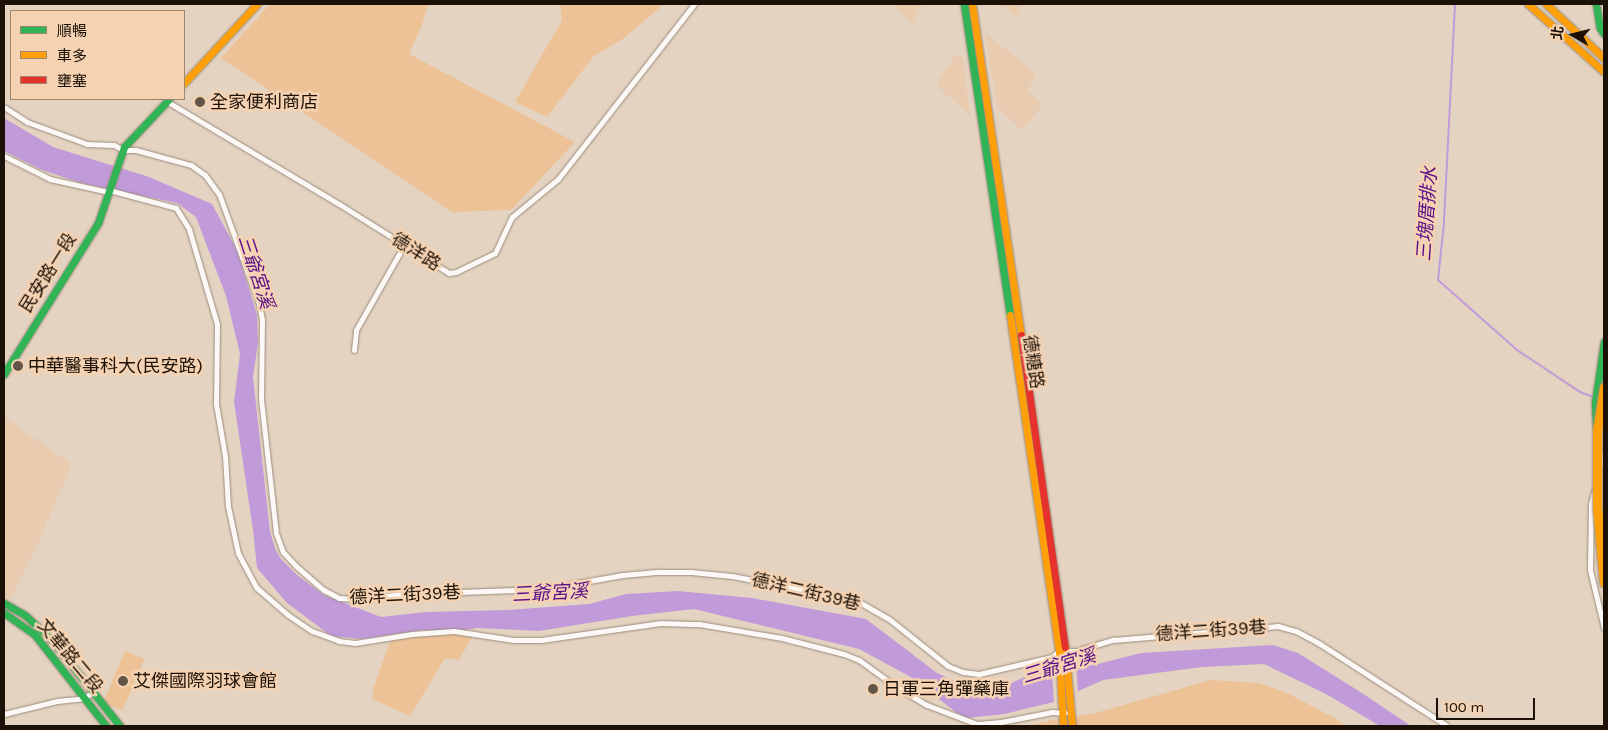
<!DOCTYPE html>
<meta charset="utf-8">
<style>
body{margin:0}
#map{position:relative;width:1608px;height:730px;overflow:hidden;background:#e5d3c1;font-family:Karla,"Noto Sans TC",sans-serif}
div>[style]{position:absolute}
[style*='--x']{left:calc(var(--x)*1px);top:calc(var(--y)*1px);width:calc(var(--w)*1px);rotate:calc(var(--a)*1deg)}
.built>*{inset:0;background:#e9cbaf}
.green>*{inset:0;background:#edc297;transform-origin:0 0}
.water>*{inset:0;background:#c19ada}
.pier>*{inset:0;background:#e5d3c1}
.stream>*{height:2px;margin:-1px;padding:0 1px;transform-origin:1px;border-radius:1px;background:#c19ada}
.roads{filter:drop-shadow(0 0 1px #998c7e) drop-shadow(0 0 1px #998c7e)}
.street>*{height:5px;margin:-2.5px;padding:0 2.5px;transform-origin:2.5px;border-radius:2.5px;background:#fbf8f6}
.fast>*{height:7px;margin:-3.5px;padding:0 3.5px;transform-origin:3.5px;border-radius:3.5px;background:#30b455}
.slow>*{height:7px;margin:-3.5px;padding:0 3.5px;transform-origin:3.5px;border-radius:3.5px;background:#ff9f0a}
.jam>*{height:7px;margin:-3.5px;padding:0 3.5px;transform-origin:3.5px;border-radius:3.5px;background:#e5322d}
.bridges{filter:drop-shadow(0 0 1px #998c7e) drop-shadow(0 0 1px #998c7e)}
.slow-bridge>*{height:9px;margin:-4.5px;padding:0 4.5px;transform-origin:4.5px;border-radius:4.5px;background:#ff9f0a}
.dots>*{width:14px;height:14px;translate:-50% -50%;box-sizing:border-box;border:2px solid #f4d2b2;border-radius:50%}
span{translate:-50% -50%;white-space:nowrap;text-align:center;line-height:1.15;-webkit-text-stroke:5px #f4d2b2;paint-order:stroke}
.poi-label{font-size:18px;color:#1c1106}
.left{translate:0 -50%;text-align:left}
.street-label{font-size:18px;color:#1c1106}
.water-label{font-size:19px;color:#58108a;font-style:italic}
.frame{position:absolute;inset:0;border:5px solid #1c1106;pointer-events:none}
.legend{position:absolute;left:10px;top:10px;width:175px;height:90px;box-sizing:border-box;background:#f4d2b2;border:1px solid #9e856d;margin:0;padding:6px 9px;list-style:none;font-size:15px;color:#1c1106}
.legend li{display:flex;align-items:center;gap:10px;height:25px}
.legend b{width:25px;border:1px solid #9e856d}
.north{position:absolute;left:1548px;top:10px;width:50px;height:50px;-webkit-text-stroke:4px #f4d2b2;paint-order:stroke;rotate:278deg;font-size:14px;font-weight:700;line-height:20px;text-align:center;color:#1c1106}
.north::after{content:'';display:block;margin:auto;width:18px;height:22px;background:#1c1106;clip-path:polygon(50% 0,100% 100%,50% 72%,0 100%)}
.scale{position:absolute;left:1436px;top:698px;width:99px;height:22px;box-sizing:border-box;border:2px solid #1c1106;border-top:0;padding-left:6px;font-size:15px;line-height:18px;white-space:nowrap;color:#1c1106;-webkit-text-stroke:4px #f4d2b2;paint-order:stroke}
</style>
<div id="map">
<div class="built">
<div style="clip-path:polygon(893px 4px,923px 4px,912px 24px)"></div>
<div style="clip-path:polygon(1001px 4px,1022px 4px,1016px 16px)"></div>
<div style="clip-path:polygon(985px 32px,1036px 74px,1028px 90px,1043px 104px,1022px 130px,997px 107px)"></div>
<div style="clip-path:polygon(957px 53px,963px 59px,970px 116px,936px 85px)"></div>
<div style="clip-path:polygon(4px 417px,72px 464px,39px 541px,10px 599px,4px 596px)"></div>
</div>
<div class="green">
<div style="clip-path:polygon(270px 4px,428px 4px,422px 25px,409px 54px,575px 142px,511px 210px,452px 212px,221px 58px)"></div>
<div style="clip-path:polygon(560px 4px,664px 4px,624px 38px,594px 56px,547px 117px,515px 102px,562px 20px)"></div>
<div style="clip-path:polygon(463px 633px,474px 634px,459px 660px,445px 658px,410px 716px,372px 699px,374px 686px,391px 639px,413px 635px)"></div>
<div style="left:125px;top:651px;width:21px;height:56px;rotate:23deg"></div>
<div style="clip-path:polygon(1211px 680px,1259px 683px,1285px 692px,1331px 716px,1346px 726px,1027px 726px,1053px 720px,1092px 714px)"></div>
</div>
<div class="water">
<div style="clip-path:polygon(4px 118px,53px 147px,149px 177px,212px 204px,237px 250px,257px 315px,258px 343px,253px 377px,270px 532px,276px 551px,281px 559px,297px 575px,324px 595px,381px 617px,426px 612px,507px 610px,589px 604px,626px 594px,678px 591px,752px 598px,866px 619px,937px 673px,963px 685px,992px 692px,1029px 675px,1094px 665px,1141px 653px,1273px 645px,1298px 653px,1365px 695px,1411px 726px,1380px 726px,1326px 694px,1264px 664px,1202px 667px,1103px 680px,1054px 702px,1004px 714px,967px 718px,957px 713px,909px 676px,859px 649px,694px 609px,632px 616px,539px 631px,477px 628px,464px 630px,422px 630px,362px 639px,331px 636px,287px 603px,257px 568px,253px 530px,234px 402px,240px 354px,226px 296px,196px 217px,177px 203px,81px 183px,42px 170px,4px 151px)"></div>
</div>
<div class="pier">
<div style="clip-path:polygon(1076px 665px,1078px 694px,1054px 705px,1052px 668px)"></div>
</div>
<div class="stream">
<div style="--x:1455;--y:4;--w:219;--a:92.9"></div>
<div style="--x:1444;--y:223;--w:57;--a:96"></div>
<div style="--x:1438;--y:280;--w:106;--a:41.5"></div>
<div style="--x:1517;--y:350;--w:76;--a:33.7"></div>
<div style="--x:1580;--y:392;--w:15;--a:20"></div>
</div>
<div class="roads">
<div class="street">
<div style="--x:166;--y:101;--w:201;--a:30.8"></div>
<div style="--x:339;--y:204;--w:130;--a:32.1"></div>
<div style="--x:449;--y:273;--w:7;--a:-8"></div>
<div style="--x:456;--y:272;--w:43;--a:-26"></div>
<div style="--x:495;--y:253;--w:40;--a:-65"></div>
<div style="--x:512;--y:217;--w:60;--a:-39.6"></div>
<div style="--x:558;--y:179;--w:222;--a:-52.1"></div>
<div style="--x:4;--y:107;--w:27;--a:33"></div>
<div style="--x:27;--y:122;--w:64;--a:20.1"></div>
<div style="--x:87;--y:144;--w:27;--a:2"></div>
<div style="--x:114;--y:145;--w:10;--a:29"></div>
<div style="--x:123;--y:150;--w:13;--a:0"></div>
<div style="--x:136;--y:150;--w:57;--a:15.3"></div>
<div style="--x:191;--y:165;--w:17;--a:36"></div>
<div style="--x:205;--y:175;--w:24;--a:54"></div>
<div style="--x:219;--y:194;--w:117;--a:70"></div>
<div style="--x:259;--y:304;--w:16;--a:79"></div>
<div style="--x:262;--y:320;--w:79;--a:90.7"></div>
<div style="--x:261;--y:399;--w:135;--a:83.6"></div>
<div style="--x:276;--y:533;--w:20;--a:70"></div>
<div style="--x:283;--y:552;--w:19;--a:47"></div>
<div style="--x:296;--y:566;--w:37;--a:41"></div>
<div style="--x:324;--y:590;--w:17;--a:28"></div>
<div style="--x:339;--y:598;--w:18;--a:3"></div>
<div style="--x:357;--y:599;--w:47;--a:-6.1"></div>
<div style="--x:404;--y:594;--w:139;--a:-2.1"></div>
<div style="--x:543;--y:589;--w:81;--a:-9.9"></div>
<div style="--x:623;--y:575;--w:36;--a:-5"></div>
<div style="--x:659;--y:572;--w:32;--a:0"></div>
<div style="--x:691;--y:572;--w:41;--a:5.6"></div>
<div style="--x:732;--y:576;--w:111;--a:10.9"></div>
<div style="--x:841;--y:597;--w:21;--a:17"></div>
<div style="--x:861;--y:603;--w:32;--a:30"></div>
<div style="--x:889;--y:619;--w:75;--a:38.5"></div>
<div style="--x:948;--y:666;--w:16;--a:22"></div>
<div style="--x:963;--y:672;--w:16;--a:7"></div>
<div style="--x:979;--y:674;--w:75;--a:-13.1"></div>
<div style="--x:1052;--y:657;--w:9;--a:-41"></div>
<div style="--x:1059;--y:651;--w:17;--a:0"></div>
<div style="--x:1076;--y:651;--w:39;--a:-17"></div>
<div style="--x:1113;--y:640;--w:166;--a:-4.8"></div>
<div style="--x:1278;--y:626;--w:19;--a:16"></div>
<div style="--x:1296;--y:631;--w:27;--a:28"></div>
<div style="--x:1320;--y:644;--w:151;--a:32.8"></div>
<div style="--x:4;--y:156;--w:51;--a:26.6"></div>
<div style="--x:50;--y:179;--w:59;--a:12.6"></div>
<div style="--x:109;--y:190;--w:69;--a:15"></div>
<div style="--x:176;--y:208;--w:25;--a:58"></div>
<div style="--x:189;--y:229;--w:99;--a:73.6"></div>
<div style="--x:217;--y:324;--w:80;--a:90.7"></div>
<div style="--x:216;--y:404;--w:53;--a:80.2"></div>
<div style="--x:225;--y:456;--w:50;--a:86.6"></div>
<div style="--x:228;--y:506;--w:48;--a:78"></div>
<div style="--x:238;--y:553;--w:40;--a:62"></div>
<div style="--x:257;--y:588;--w:41;--a:41.1"></div>
<div style="--x:288;--y:615;--w:29;--a:34"></div>
<div style="--x:312;--y:631;--w:29;--a:20"></div>
<div style="--x:339;--y:641;--w:16;--a:7"></div>
<div style="--x:355;--y:643;--w:58;--a:-9"></div>
<div style="--x:412;--y:634;--w:42;--a:-4.1"></div>
<div style="--x:454;--y:631;--w:60;--a:8.7"></div>
<div style="--x:513;--y:640;--w:28;--a:0"></div>
<div style="--x:541;--y:640;--w:121;--a:-8.1"></div>
<div style="--x:661;--y:623;--w:38;--a:2"></div>
<div style="--x:699;--y:624;--w:84;--a:9.6"></div>
<div style="--x:782;--y:638;--w:64;--a:14.5"></div>
<div style="--x:844;--y:654;--w:16;--a:22"></div>
<div style="--x:859;--y:660;--w:44;--a:35.8"></div>
<div style="--x:895;--y:686;--w:37;--a:31"></div>
<div style="--x:927;--y:705;--w:53;--a:20.8"></div>
<div style="--x:977;--y:724;--w:24;--a:-5"></div>
<div style="--x:1001;--y:722;--w:52;--a:-11.1"></div>
<div style="--x:1052;--y:712;--w:13;--a:4"></div>
<div style="--x:354;--y:350;--w:20;--a:-84"></div>
<div style="--x:356;--y:330;--w:98;--a:-60.5"></div>
<div style="--x:1600;--y:468;--w:16;--a:-76"></div>
<div style="--x:1594;--y:491;--w:13;--a:103"></div>
<div style="--x:1591;--y:504;--w:66;--a:90.9"></div>
<div style="--x:1590;--y:570;--w:60;--a:76.4"></div>
<div style="--x:4;--y:714;--w:55;--a:-13.8"></div>
<div style="--x:57;--y:701;--w:27;--a:-6"></div>
<div style="--x:84;--y:698;--w:11;--a:-34"></div>
</div>
<div class="fast">
<div style="--x:964;--y:4;--w:314;--a:81.6"></div>
<div style="--x:1596;--y:4;--w:24;--a:81"></div>
<div style="--x:1600;--y:28;--w:7;--a:56"></div>
<div style="--x:4;--y:374;--w:178;--a:-58.1"></div>
<div style="--x:98;--y:223;--w:80;--a:-71.1"></div>
<div style="--x:124;--y:147;--w:66;--a:-46.8"></div>
<div style="--x:1596;--y:424;--w:22;--a:-93"></div>
<div style="--x:1595;--y:402;--w:61;--a:-81.5"></div>
<div style="--x:4;--y:603;--w:24;--a:30"></div>
<div style="--x:25;--y:615;--w:35;--a:43"></div>
<div style="--x:51;--y:639;--w:111;--a:51.6"></div>
<div style="--x:4;--y:613;--w:38;--a:35"></div>
<div style="--x:35;--y:635;--w:115;--a:52"></div>
</div>
<div class="slow">
<div style="--x:972;--y:4;--w:335;--a:81.6"></div>
<div style="--x:1528;--y:4;--w:102;--a:41.8"></div>
<div style="--x:1546;--y:4;--w:79;--a:43"></div>
<div style="--x:184;--y:83;--w:108;--a:-47.3"></div>
<div style="--x:1010;--y:315;--w:340;--a:81.7"></div>
<div style="--x:1059;--y:651;--w:75;--a:86.9"></div>
<div style="--x:1065;--y:647;--w:79;--a:84.9"></div>
</div>
<div class="jam">
<div style="--x:1021;--y:335;--w:315;--a:82"></div>
</div>
</div>
<div class="bridges">
<div class="slow-bridge">
<div style="--x:1604;--y:387;--w:45;--a:99"></div>
<div style="--x:1597;--y:431;--w:76;--a:90"></div>
<div style="--x:1597;--y:507;--w:76;--a:84.7"></div>
</div>
</div>
<div class="dots">
<div style="left:200px;top:102px;background:#625547"></div>
<div style="left:18px;top:366px;background:#625547"></div>
<div style="left:123px;top:681px;background:#625547"></div>
<div style="left:873px;top:689px;background:#625547"></div>
</div>
<div class="poi-label">
<span class="left" style="left:210px;top:102px">全家便利商店</span>
<span class="left" style="left:28px;top:366px">中華醫事科大(民安路)</span>
<span class="left" style="left:133px;top:681px">艾傑國際羽球會館</span>
<span class="left" style="left:883px;top:689px">日軍三角彈藥庫</span>
</div>
<div class="street-label">
<span style="left:416px;top:252px;rotate:32deg">德洋路</span>
<span style="left:48px;top:273px;rotate:-58deg">民安路一段</span>
<span style="left:1033px;top:362px;rotate:81deg">德糖路</span>
<span style="left:806px;top:592px;rotate:13deg">德洋二街39巷</span>
<span style="left:405px;top:595px;rotate:-3deg">德洋二街39巷</span>
<span style="left:1211px;top:631px;rotate:-4deg">德洋二街39巷</span>
<span style="left:70px;top:656px;rotate:50deg">文華路二段</span>
</div>
<div class="water-label">
<span style="left:1428px;top:214px;rotate:-86deg">三塊厝排水</span>
<span style="left:255px;top:272px;rotate:72deg">三爺宮溪</span>
<span style="left:550px;top:594px;rotate:-3deg">三爺宮溪</span>
<span style="left:1059px;top:667px;rotate:-17deg">三爺宮溪</span>
</div>
<div class="frame"></div>
<ul class="legend">
<li><b style="height:6px;background:#30b455"></b>順暢</li>
<li><b style="height:6px;background:#ff9f0a"></b>車多</li>
<li><b style="height:6px;background:#e5322d"></b>壅塞</li>
</ul>
<div class="north">北</div>
<div class="scale">100 m</div>
</div>
